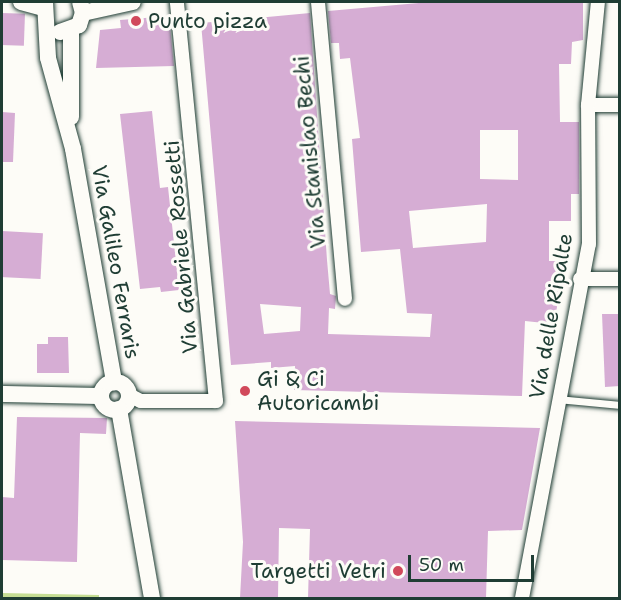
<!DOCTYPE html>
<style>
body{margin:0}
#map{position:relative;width:621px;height:600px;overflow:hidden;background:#fdfcf7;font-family:"Shantell Sans",sans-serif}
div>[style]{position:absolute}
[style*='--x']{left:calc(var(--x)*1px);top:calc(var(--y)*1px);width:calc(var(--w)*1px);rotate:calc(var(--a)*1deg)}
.green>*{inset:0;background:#c5dd93}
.building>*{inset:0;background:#d6add4;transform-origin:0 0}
.roads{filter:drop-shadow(0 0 2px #1f3d34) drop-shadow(0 0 2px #1f3d34)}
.service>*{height:7px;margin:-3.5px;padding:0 3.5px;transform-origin:3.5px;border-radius:3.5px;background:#fdfcf7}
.minor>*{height:14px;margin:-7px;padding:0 7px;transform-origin:7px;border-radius:7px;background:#fdfcf7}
.tertiary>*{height:16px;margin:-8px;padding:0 8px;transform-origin:8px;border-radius:8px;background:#fdfcf7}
.tertiary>.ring{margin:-8px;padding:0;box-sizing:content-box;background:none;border:16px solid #fdfcf7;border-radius:50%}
.dots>*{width:16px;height:16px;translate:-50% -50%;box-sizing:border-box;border:3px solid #fdfcf7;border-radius:50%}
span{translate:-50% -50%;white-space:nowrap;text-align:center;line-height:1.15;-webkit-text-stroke:6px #fdfcf7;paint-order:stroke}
.poi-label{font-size:21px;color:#1f3d34}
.left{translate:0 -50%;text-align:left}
.right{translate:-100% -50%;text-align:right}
.street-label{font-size:21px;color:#1f3d34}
.frame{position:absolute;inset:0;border:3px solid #1f3d34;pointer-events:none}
.scale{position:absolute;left:408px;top:555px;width:126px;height:27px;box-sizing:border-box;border:3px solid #1f3d34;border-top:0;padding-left:8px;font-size:18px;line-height:21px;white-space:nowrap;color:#1f3d34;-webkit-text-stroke:4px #fdfcf7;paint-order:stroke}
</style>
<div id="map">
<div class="green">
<div style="clip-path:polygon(2px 593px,99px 595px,99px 598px,2px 598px)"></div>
</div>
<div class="building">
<div style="clip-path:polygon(evenodd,430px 2px,583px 2px,583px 40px,572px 42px,571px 64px,559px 64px,560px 122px,579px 122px,579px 194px,571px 194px,571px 221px,549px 221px,549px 261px,563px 261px,561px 284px,554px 324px,525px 321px,522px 396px,294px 390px,295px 366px,271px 368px,271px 362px,231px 365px,201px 23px,310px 13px,327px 260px,330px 294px,336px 296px,335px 309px,329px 308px,328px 334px,430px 337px,432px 314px,407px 313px,400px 249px,361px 252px,352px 139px,360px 138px,350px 58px,340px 59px,339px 43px,331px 43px,328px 11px,430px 2px,480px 130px,518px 130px,518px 180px,480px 179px,480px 130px,430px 2px,487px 204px,486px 242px,413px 248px,409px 211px,487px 204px,430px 2px,260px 304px,301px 307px,300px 331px,264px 334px,260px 304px)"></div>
<div style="left:2px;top:13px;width:23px;height:32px;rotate:2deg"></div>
<div style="clip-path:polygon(169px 16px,174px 66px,96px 68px,100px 30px,121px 28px,120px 20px)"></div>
<div style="clip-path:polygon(152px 111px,160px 188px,168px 187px,179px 290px,161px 292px,160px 287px,140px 289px,120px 114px)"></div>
<div style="clip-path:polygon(2px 112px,15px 113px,13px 162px,2px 162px)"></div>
<div style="left:2px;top:231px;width:41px;height:46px;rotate:3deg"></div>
<div style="clip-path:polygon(602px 314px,620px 314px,620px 386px,605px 387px)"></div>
<div style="clip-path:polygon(48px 337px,68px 337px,69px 373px,37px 373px,37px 344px,48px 344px)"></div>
<div style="clip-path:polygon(17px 417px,107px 418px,106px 434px,80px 433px,77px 562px,2px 560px,2px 497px,14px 498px)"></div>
<div style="clip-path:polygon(235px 421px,540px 428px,522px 530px,488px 531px,486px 598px,308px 598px,310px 529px,279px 528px,278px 598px,240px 598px,243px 542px)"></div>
</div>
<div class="roads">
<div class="service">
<div style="--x:558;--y:399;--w:62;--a:5.5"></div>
</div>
<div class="minor">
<div style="--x:318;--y:2;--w:298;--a:84.8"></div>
<div style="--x:588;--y:105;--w:32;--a:0"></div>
<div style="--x:580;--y:279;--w:40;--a:0"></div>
<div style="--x:129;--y:395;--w:13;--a:27"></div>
<div style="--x:141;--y:401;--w:75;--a:0"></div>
<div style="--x:216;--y:401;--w:401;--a:-95.6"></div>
<div style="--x:522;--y:598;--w:360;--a:-79.3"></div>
<div style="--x:589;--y:244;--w:139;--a:-90.4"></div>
<div style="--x:588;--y:105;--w:103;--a:-84.5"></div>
</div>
<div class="tertiary">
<div style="--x:21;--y:2;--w:23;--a:15"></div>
<div style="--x:45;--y:2;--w:56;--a:86.9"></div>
<div style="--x:48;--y:58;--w:94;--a:74.6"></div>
<div style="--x:73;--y:149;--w:237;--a:80"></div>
<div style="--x:83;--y:13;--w:51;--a:-12.4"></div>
<div style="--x:71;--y:31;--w:86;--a:90"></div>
<div style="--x:60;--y:32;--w:20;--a:-20"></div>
<div style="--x:79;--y:25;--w:13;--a:-72"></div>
<div style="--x:83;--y:13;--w:11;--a:-105"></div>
<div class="ring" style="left:101px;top:382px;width:12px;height:12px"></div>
<div style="--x:2;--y:394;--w:99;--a:1.2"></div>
<div style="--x:119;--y:409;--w:192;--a:80.1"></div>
</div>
</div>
<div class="dots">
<div style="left:136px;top:21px;background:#d1495b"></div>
<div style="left:245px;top:391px;background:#d1495b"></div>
<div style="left:398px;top:571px;background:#d1495b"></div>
</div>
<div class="poi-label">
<span class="left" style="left:148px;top:21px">Punto pizza</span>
<span class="left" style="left:257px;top:391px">Gi &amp; Ci<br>Autoricambi</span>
<span class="right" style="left:386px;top:571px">Targetti Vetri</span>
</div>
<div class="street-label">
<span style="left:310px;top:152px;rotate:-95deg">Via Stanislao Bechi</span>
<span style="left:181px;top:247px;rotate:-95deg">Via Gabriele Rossetti</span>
<span style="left:116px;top:262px;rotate:80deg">Via Galileo Ferraris</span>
<span style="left:551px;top:316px;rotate:-80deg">Via delle Ripalte</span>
</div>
<div class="frame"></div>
<div class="scale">50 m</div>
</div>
